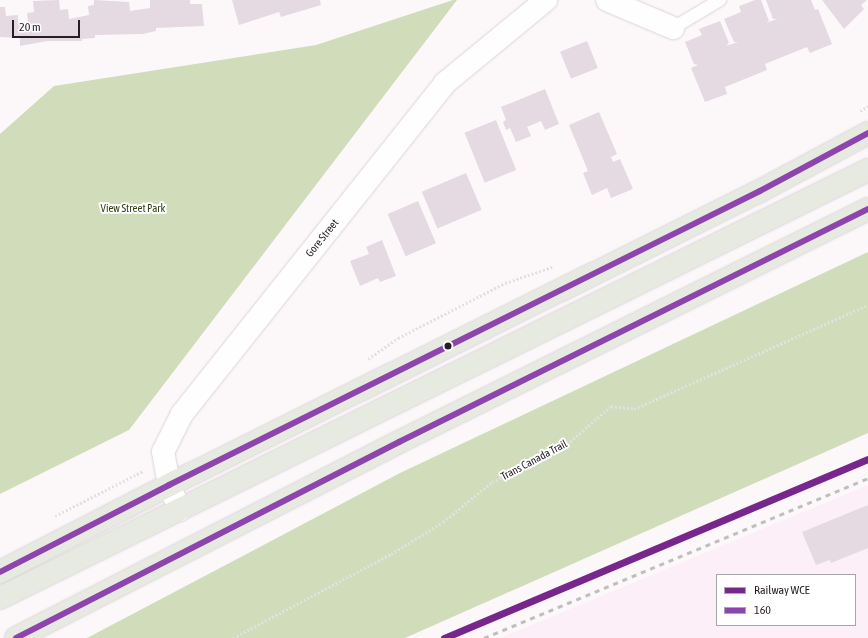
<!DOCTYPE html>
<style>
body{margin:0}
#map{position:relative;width:868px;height:638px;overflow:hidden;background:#fcf8fa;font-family:"Asap Condensed",sans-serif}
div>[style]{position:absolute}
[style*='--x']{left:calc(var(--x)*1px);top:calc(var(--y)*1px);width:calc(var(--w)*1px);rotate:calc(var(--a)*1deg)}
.built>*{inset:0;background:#fceff8}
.forest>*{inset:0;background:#d1dcbb}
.building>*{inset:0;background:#e5d9e2;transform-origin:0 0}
.path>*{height:2.5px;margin-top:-1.25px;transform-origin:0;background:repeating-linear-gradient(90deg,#e2e0e1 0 2px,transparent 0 4px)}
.roads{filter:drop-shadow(0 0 1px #dcd4d9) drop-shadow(0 0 1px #dcd4d9)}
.lane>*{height:12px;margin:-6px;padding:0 6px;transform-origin:6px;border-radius:6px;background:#fffefe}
.street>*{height:22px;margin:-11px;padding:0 11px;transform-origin:11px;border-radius:11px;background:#fffefe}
.primary>*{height:22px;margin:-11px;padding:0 11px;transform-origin:11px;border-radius:11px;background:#e7eae0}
.rail>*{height:3px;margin-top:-1.5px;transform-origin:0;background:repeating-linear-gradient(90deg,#c0bebf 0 5px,transparent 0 10px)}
.bus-1>*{height:6px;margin:-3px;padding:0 3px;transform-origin:3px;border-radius:3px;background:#8e44ad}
.rail-1>*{height:7px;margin:-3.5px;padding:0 3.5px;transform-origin:3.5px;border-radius:3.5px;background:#77278b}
.dots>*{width:11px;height:11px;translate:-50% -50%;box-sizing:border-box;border:2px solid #fff;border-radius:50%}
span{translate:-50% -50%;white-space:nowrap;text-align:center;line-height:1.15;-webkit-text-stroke:4px #fff;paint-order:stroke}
.park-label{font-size:11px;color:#313f12}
.street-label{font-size:11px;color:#271d25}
.legend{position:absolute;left:716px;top:574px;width:140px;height:52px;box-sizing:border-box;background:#fff;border:1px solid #a9a5a8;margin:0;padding:5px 7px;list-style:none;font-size:12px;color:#271d25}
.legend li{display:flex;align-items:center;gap:8px;height:20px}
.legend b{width:20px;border:1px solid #a9a5a8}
.scale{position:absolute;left:12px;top:20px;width:68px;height:18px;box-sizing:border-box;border:2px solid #271d25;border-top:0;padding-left:5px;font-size:12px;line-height:14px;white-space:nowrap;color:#271d25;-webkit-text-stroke:3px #fff;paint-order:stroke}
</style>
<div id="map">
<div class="built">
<div style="clip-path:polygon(evenodd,868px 485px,868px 638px,500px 638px,868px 485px,717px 575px,855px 575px,855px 625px,717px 625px,717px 575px)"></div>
</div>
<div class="forest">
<div style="clip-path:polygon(453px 0,457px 0,129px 430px,0 494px,0 134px,54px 86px,316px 45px)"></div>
<div style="clip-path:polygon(868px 252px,868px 433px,405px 638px,87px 638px,400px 473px)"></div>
</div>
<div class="building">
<div style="clip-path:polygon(59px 0,60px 10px,68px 9px,69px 19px,89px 15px,88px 6px,94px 5px,94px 0,129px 2px,130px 11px,150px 8px,150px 0,190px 0,190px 4px,202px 4px,204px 26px,156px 28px,156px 31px,143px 34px,95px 35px,95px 38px,82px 39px,82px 41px,48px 41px,20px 46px,20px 38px,0 37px,0 7px,5px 7px,6px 16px,18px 15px,18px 23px,28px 22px,27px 13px,34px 12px,33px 1px)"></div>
<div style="clip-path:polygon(232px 0,320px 0,321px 5px,281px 17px,279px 12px,239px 25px)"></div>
<div style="clip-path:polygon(755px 0,761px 0,769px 21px,766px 23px,777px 19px,773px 19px,766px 0,811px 0,815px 10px,818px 9px,832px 44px,810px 53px,807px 47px,765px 64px,767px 70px,725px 87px,727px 94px,705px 102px,691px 68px,698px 65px,694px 64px,685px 42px,702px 35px,699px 29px,720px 21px,729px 43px,726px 46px,738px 42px,734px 42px,724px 19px,741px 12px,739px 6px)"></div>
<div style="clip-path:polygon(822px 0,867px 0,861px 5px,864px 9px,844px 29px)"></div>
<div style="left:587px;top:41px;width:29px;height:29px;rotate:68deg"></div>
<div style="clip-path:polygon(545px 89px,559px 124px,545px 130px,541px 121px,527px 127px,531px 136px,516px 142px,510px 128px,506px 130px,503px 122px,506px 120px,501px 107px)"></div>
<div style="clip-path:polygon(599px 112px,617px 154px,611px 157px,613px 162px,620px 159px,633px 189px,611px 198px,607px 188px,592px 195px,583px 173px,588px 171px,569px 125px)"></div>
<div style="left:496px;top:120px;width:54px;height:34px;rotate:68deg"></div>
<div style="left:466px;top:173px;width:40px;height:48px;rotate:67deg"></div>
<div style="left:418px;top:201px;width:46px;height:33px;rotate:67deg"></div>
<div style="clip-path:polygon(382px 240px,396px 276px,380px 282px,378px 278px,360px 286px,350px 261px,369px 254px,366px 247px)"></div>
<div style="clip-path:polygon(868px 505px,868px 548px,831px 563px,830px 560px,816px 565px,802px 532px)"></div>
</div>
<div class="path">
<div style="--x:860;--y:111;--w:9;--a:-32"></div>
<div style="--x:368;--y:359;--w:37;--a:-35"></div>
<div style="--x:398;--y:338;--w:120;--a:-27.2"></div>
<div style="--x:505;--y:283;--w:50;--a:-18.8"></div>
<div style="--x:55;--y:516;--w:99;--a:-27.1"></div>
<div style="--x:233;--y:638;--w:179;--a:-28"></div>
<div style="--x:391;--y:554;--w:61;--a:-31.6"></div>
<div style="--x:443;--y:522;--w:63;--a:-39.2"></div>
<div style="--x:492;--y:482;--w:80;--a:-25.9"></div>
<div style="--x:564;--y:447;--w:62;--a:-41.1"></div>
<div style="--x:611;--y:406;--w:23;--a:7"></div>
<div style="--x:634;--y:409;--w:256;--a:-24"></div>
</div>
<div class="roads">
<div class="lane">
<div style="--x:673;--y:28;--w:55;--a:-30.8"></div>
</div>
<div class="street">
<div style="--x:607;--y:0;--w:72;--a:23"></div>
<div style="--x:180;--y:510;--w:27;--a:-114"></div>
<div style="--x:169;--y:485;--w:34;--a:-100"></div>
<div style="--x:163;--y:452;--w:42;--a:-63.4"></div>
<div style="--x:182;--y:414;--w:423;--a:-51.5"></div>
<div style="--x:445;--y:83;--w:131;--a:-39.4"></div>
</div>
<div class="primary">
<div style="--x:0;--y:572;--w:190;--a:-27.2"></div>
<div style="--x:169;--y:485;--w:660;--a:-26.45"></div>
<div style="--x:760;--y:191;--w:123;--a:-28.2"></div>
<div style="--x:0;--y:598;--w:968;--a:-26.25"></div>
<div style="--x:16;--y:638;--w:430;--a:-27.1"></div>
<div style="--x:399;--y:442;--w:524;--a:-26.42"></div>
</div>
</div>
<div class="rail">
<div style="--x:484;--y:638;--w:416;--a:-22.6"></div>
</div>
<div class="bus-1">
<div style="--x:0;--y:572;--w:190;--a:-27.2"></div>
<div style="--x:169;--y:485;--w:660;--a:-26.45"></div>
<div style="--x:760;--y:191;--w:123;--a:-28.2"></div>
<div style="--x:16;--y:638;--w:430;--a:-27.1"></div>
<div style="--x:399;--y:442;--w:524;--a:-26.42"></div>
</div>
<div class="rail-1">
<div style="--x:444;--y:638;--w:460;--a:-22.9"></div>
</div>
<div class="dots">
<div style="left:448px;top:346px;background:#271d25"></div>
</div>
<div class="park-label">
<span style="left:133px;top:208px">View Street Park</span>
</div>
<div class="street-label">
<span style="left:322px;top:238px;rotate:-51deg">Gore Street</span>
<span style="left:534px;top:460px;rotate:-28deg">Trans Canada Trail</span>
</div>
<ul class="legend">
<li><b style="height:5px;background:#77278b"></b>Railway WCE</li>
<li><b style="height:5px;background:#8e44ad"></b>160</li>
</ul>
<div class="scale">20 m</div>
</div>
